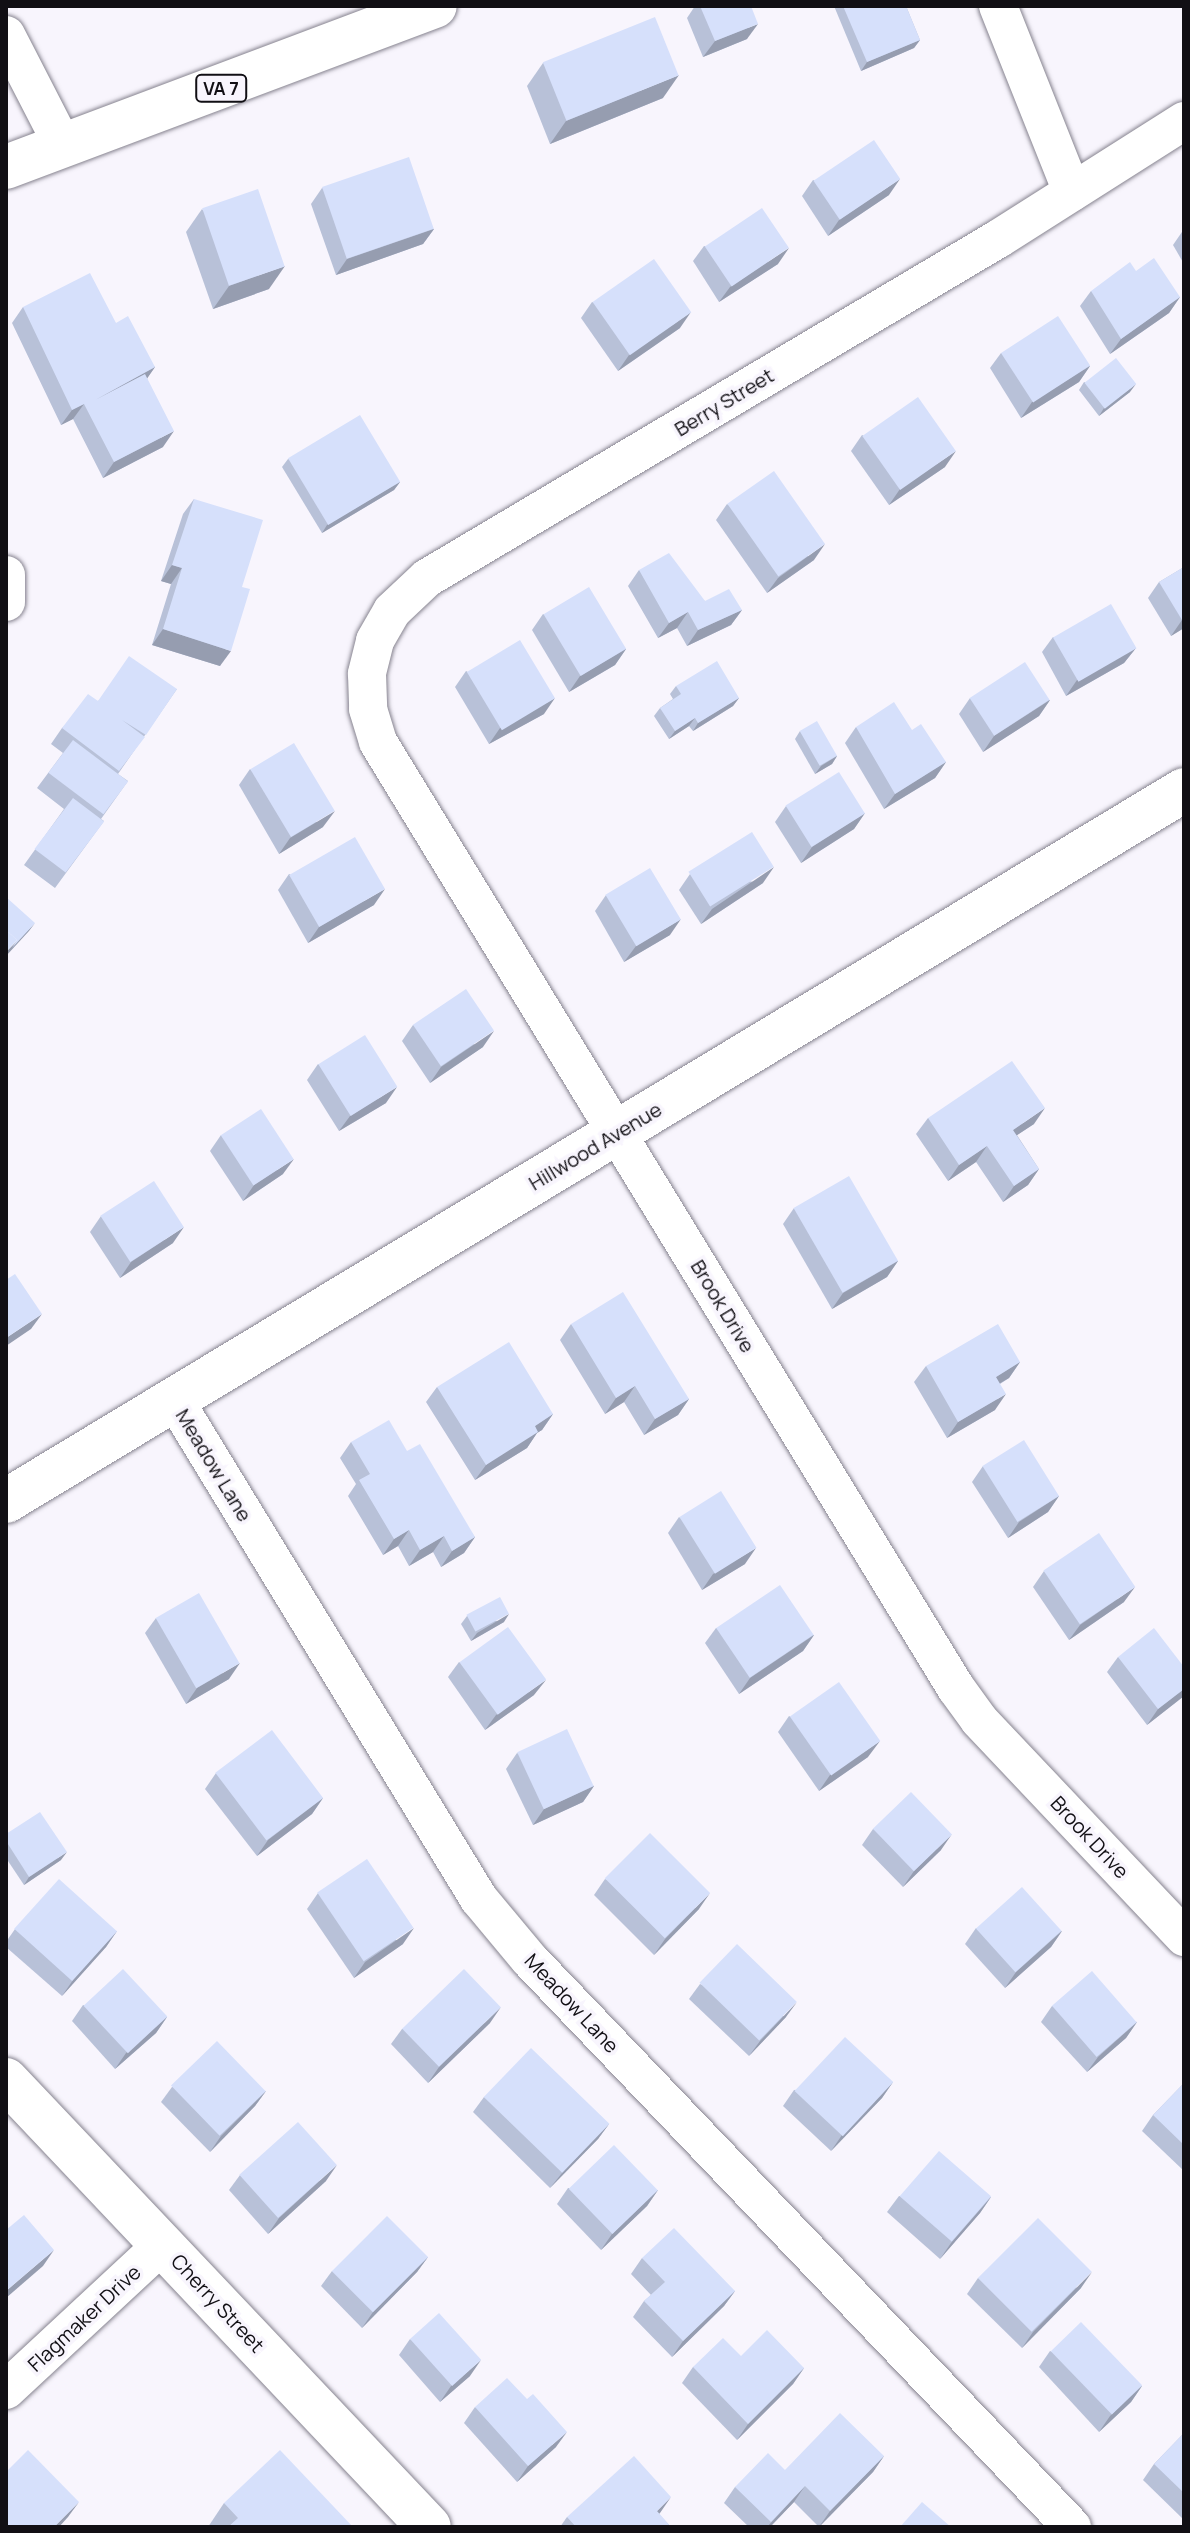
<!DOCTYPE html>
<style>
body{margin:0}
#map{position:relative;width:1190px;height:2533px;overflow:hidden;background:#f8f5fd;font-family:Manrope,sans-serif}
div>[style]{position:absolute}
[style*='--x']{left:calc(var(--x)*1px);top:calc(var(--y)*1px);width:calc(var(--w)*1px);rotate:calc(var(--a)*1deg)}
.roads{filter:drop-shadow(0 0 2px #86838f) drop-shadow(0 0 2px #86838f)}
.street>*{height:38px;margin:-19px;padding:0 19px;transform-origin:19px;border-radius:19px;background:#fff}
.secondary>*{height:44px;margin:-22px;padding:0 22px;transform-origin:22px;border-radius:22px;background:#fff}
.primary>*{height:44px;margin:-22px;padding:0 22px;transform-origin:22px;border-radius:22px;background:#fff}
.wall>*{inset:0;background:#b8c1d8}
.shaded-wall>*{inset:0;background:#969db0}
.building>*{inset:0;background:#d6e0fb;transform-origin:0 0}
span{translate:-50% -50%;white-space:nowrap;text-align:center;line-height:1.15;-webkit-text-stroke:7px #f8f5fd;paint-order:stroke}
.shield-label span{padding:2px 6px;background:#f8f5fd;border:2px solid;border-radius:6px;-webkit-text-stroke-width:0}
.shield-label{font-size:18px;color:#110f14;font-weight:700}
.street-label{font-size:20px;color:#110f14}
.frame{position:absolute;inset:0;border:8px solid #110f14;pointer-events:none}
</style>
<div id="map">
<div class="roads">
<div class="street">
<div style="--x:998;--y:6;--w:200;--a:68.3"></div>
<div style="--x:6;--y:35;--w:125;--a:62.8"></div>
<div style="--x:1184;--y:121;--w:220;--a:147.6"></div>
<div style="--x:998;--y:239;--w:664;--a:149.3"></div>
<div style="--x:427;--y:578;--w:48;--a:136.7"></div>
<div style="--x:392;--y:611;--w:34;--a:120"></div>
<div style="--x:375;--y:641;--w:34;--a:104"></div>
<div style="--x:367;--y:674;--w:35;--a:88"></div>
<div style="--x:368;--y:709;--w:34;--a:73"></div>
<div style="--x:378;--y:742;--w:1109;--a:58.58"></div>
<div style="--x:956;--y:1688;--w:39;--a:54"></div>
<div style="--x:979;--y:1720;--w:299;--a:46.6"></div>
<div style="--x:6;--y:575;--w:27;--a:90"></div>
<div style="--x:174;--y:1399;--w:586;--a:58.62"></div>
<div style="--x:479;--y:1899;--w:78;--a:50.2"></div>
<div style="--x:529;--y:1959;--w:786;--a:46.29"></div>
<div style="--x:6;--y:2390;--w:213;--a:-42.9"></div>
</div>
<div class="secondary">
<div style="--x:6;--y:1501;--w:1376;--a:-31.11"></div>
<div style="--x:6;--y:2080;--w:615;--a:46.58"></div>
</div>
<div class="primary">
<div style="--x:6;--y:167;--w:458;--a:-20.6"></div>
</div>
</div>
<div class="wall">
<div style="clip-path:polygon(695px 6px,751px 6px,747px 39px,703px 57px,687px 18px)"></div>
<div style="clip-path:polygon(834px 6px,906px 6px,920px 40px,914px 48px,861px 71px)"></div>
<div style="clip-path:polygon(543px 63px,663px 98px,550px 144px,527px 86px)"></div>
<div style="clip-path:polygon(813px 180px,889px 195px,828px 236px,802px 196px)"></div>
<div style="clip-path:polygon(322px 188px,434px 229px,423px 244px,336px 275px,311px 204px)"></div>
<div style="clip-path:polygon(202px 209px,269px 289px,213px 309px,186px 232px)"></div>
<div style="clip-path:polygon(1184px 229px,1184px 264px,1173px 245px)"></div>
<div style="clip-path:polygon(704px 246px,778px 264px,719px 302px,693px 261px)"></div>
<div style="clip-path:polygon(1091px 291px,1180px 297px,1169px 313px,1110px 354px,1080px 306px)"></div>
<div style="clip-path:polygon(592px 302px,680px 328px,618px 371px,581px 318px)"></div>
<div style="clip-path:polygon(23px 307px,116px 323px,155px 367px,147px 378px,163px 447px,103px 478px,73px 419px,61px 425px,12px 323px)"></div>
<div style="clip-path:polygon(1001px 353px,1090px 366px,1079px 382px,1021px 418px,990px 368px)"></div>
<div style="clip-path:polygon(1084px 382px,1130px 392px,1099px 416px,1079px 390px)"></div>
<div style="clip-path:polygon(862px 435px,945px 467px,889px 505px,851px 451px)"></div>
<div style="clip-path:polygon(288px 459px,400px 482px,394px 490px,322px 533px,282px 467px)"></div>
<div style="clip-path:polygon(194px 499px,242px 587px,220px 666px,152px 645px,171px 584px,161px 581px,183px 514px)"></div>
<div style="clip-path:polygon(727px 504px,814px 560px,767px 593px,716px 520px)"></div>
<div style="clip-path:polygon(1184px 567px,1184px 628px,1171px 636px,1148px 598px,1159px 582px)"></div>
<div style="clip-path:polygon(639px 570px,705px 601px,742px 610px,731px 625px,687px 646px,677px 628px,658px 638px,628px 586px)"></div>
<div style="clip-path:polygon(543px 614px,626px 649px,615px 665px,569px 692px,532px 630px)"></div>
<div style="clip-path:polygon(1053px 637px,1136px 648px,1124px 663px,1066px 696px,1042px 652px)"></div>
<div style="clip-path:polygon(466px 671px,544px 714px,489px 744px,455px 687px)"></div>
<div style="clip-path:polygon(676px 686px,739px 698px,733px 706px,693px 731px,689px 726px,669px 739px,654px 716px,660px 708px,673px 699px,670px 694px)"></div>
<div style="clip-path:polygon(177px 689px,118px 774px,128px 781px,101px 819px,104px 821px,55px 888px,24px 865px,64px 809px,37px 788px,63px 753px,51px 744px,62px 728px,97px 701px)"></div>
<div style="clip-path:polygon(970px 698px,1050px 700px,1039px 716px,983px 752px,959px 714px)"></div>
<div style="clip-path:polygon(856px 727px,946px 762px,935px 778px,884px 809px,845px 743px)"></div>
<div style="clip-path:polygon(800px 731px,837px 756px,832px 764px,815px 774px,795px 739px)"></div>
<div style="clip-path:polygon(250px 769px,323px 827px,279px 854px,239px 785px)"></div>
<div style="clip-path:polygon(786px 806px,865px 813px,854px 829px,801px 863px,775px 822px)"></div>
<div style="clip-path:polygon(289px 874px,374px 905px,308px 943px,278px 890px)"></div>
<div style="clip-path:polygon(690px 874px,763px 883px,701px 924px,679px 890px)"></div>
<div style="clip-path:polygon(606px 895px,670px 935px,624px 962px,595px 911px)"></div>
<div style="clip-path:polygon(413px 1025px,483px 1047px,430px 1083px,402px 1041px)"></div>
<div style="clip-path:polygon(318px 1064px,386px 1103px,339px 1131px,307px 1080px)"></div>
<div style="clip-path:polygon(928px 1118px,1034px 1124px,1017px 1135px,1039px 1169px,1028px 1185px,1003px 1202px,976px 1162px,948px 1181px,916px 1134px)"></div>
<div style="clip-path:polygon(221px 1135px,283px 1174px,243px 1201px,210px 1151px)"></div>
<div style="clip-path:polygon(794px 1208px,898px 1261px,887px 1277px,832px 1309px,783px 1224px)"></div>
<div style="clip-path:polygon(101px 1216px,173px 1243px,120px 1278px,90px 1232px)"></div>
<div style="clip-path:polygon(571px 1324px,689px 1399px,678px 1415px,644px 1435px,624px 1402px,605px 1414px,560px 1340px)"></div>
<div style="clip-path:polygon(1020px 1362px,1009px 1378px,1000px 1384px,995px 1410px,947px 1438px,914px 1382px,926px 1366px)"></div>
<div style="clip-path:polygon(437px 1387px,553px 1414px,542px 1430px,537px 1433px,527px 1448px,475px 1480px,426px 1402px)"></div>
<div style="clip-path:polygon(351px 1442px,407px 1451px,475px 1537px,464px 1553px,441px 1567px,433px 1552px,409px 1566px,398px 1546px,383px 1555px,348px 1496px,356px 1484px,340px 1458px)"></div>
<div style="clip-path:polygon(983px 1466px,1059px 1496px,1048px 1512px,1008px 1538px,972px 1482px)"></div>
<div style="clip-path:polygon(679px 1517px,745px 1564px,702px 1590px,668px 1533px)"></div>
<div style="clip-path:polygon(1044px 1571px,1124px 1602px,1069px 1640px,1033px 1587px)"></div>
<div style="clip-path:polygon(467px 1616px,504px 1622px,471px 1641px,461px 1624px)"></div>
<div style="clip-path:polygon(156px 1618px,229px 1679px,186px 1704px,145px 1633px)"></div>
<div style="clip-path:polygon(716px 1628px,814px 1635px,803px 1651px,739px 1694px,705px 1643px)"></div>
<div style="clip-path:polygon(1118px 1657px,1184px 1667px,1184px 1696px,1147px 1725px,1107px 1672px)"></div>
<div style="clip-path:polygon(459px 1662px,534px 1695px,485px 1730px,448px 1677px)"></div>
<div style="clip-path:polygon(789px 1716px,868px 1757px,819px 1791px,778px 1732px)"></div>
<div style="clip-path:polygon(517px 1753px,594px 1786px,583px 1802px,533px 1825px,506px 1769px)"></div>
<div style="clip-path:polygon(216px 1773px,323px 1798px,312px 1814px,257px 1856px,205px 1789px)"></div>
<div style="clip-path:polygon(873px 1829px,941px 1850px,903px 1887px,862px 1845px)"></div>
<div style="clip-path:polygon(6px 1834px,61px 1860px,24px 1885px,6px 1858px)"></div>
<div style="clip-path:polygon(605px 1879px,699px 1909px,654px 1955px,594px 1895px)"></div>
<div style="clip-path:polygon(318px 1893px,403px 1944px,354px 1978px,307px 1909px)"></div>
<div style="clip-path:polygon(976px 1928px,1062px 1931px,1051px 1947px,1005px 1988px,965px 1944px)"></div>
<div style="clip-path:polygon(15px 1929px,117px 1931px,106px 1947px,62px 1996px,6px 1947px,6px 1942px)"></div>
<div style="clip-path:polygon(700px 1984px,786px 2017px,749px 2056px,689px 1999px)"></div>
<div style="clip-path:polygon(83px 2005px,167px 2017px,156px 2033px,115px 2069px,72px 2021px)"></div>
<div style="clip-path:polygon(1052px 2006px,1137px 2022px,1126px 2038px,1087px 2072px,1041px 2022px)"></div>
<div style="clip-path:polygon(490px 2023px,428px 2083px,391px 2044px,402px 2029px)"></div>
<div style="clip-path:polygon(893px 2082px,882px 2098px,831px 2151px,783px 2106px,794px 2090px)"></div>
<div style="clip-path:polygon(1184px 2083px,1184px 2171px,1142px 2131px,1153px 2115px)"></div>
<div style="clip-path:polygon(172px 2087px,266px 2091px,255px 2106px,210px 2152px,161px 2102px)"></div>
<div style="clip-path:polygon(484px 2097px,609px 2124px,598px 2139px,550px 2188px,473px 2112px)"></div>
<div style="clip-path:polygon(240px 2175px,326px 2181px,268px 2234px,229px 2190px)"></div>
<div style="clip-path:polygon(568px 2188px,658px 2190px,647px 2206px,601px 2250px,557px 2204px)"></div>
<div style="clip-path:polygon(899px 2196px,991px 2197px,980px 2213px,940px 2259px,887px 2212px)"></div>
<div style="clip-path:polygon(428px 2257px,417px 2272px,362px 2328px,321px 2286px,332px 2271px)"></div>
<div style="clip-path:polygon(642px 2258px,735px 2291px,724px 2306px,672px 2357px,633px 2317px,644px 2301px,651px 2295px,631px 2274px)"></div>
<div style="clip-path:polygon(978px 2278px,1081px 2288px,1022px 2348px,967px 2294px)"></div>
<div style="clip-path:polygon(410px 2339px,470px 2376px,440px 2402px,399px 2355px)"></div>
<div style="clip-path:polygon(1050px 2351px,1142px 2386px,1131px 2402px,1099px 2432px,1039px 2367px)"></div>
<div style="clip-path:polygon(741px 2356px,804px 2368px,793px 2384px,737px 2440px,682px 2383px,693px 2367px)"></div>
<div style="clip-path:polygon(475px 2407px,556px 2447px,517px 2482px,464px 2423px)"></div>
<div style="clip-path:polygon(1184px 2433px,1184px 2520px,1143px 2480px,1154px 2464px)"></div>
<div style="clip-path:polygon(884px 2456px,873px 2472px,819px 2527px,794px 2502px,770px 2527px,749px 2527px,724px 2503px,735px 2487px,785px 2470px)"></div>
<div style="clip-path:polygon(224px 2503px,353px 2527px,208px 2527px)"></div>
<div style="clip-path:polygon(659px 2514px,671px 2527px,560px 2527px,567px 2517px)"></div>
</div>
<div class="shaded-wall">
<div style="clip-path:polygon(758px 24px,747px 39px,703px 57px,715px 41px)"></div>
<div style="clip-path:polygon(920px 40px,914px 48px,861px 71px,867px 62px)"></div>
<div style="clip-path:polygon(679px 75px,663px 98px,550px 144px,566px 121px)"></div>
<div style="clip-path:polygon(900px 179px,889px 195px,828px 236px,839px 220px)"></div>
<div style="clip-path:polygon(434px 229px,423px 244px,336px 275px,347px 259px)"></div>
<div style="clip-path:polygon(789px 248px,778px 264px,719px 302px,730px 287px)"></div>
<div style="clip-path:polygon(285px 266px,269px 289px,213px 309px,229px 286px)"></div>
<div style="clip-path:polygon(1180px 297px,1169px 313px,1110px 354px,1121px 339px)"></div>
<div style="clip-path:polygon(691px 312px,680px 328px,618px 371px,629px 355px)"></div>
<div style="clip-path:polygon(1090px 366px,1079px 382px,1021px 418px,1032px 402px)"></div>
<div style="clip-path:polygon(155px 367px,144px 383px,95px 400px)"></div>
<div style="clip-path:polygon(1136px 384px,1130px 392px,1099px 416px,1104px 408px)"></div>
<div style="clip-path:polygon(84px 404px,73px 419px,61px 425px,72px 410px)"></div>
<div style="clip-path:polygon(174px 431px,163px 447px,103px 478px,114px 462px)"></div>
<div style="clip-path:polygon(956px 451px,945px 467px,889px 505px,900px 489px)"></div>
<div style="clip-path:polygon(400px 482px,394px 490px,322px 533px,327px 525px)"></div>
<div style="clip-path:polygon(825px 544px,814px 560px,767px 593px,778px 578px)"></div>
<div style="clip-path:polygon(172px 565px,182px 568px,171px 584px,161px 581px)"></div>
<div style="clip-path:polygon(742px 610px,731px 625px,687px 646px,698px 630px)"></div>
<div style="clip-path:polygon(688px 612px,677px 628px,658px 638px,669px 623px)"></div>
<div style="clip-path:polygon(1184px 619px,1184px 628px,1171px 636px,1182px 620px)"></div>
<div style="clip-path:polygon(163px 629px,231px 651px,220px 666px,152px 645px)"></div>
<div style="clip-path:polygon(1136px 648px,1124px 663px,1066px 696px,1077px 680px)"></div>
<div style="clip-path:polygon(626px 649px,615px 665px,569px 692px,580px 676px)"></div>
<div style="clip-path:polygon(555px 698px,544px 714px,489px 744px,500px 728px)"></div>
<div style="clip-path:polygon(739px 698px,733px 706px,693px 731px,698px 723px)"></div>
<div style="clip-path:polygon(1050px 700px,1039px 716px,983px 752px,994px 736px)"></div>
<div style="clip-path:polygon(695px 718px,689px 726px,669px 739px,675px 731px)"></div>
<div style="clip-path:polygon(837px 756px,832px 764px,815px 774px,821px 766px)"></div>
<div style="clip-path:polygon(946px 762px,935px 778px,884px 809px,895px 794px)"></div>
<div style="clip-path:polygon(335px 811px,323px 827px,279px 854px,290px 838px)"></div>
<div style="clip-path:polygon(865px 813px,854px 829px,801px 863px,812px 847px)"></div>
<div style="clip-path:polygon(774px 867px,763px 883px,701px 924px,712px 909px)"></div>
<div style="clip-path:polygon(385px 889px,374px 905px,308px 943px,319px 927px)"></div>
<div style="clip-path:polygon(681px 919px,670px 935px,624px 962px,636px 946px)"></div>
<div style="clip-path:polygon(35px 923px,29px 931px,6px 956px,6px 952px)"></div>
<div style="clip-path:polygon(494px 1031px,483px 1047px,430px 1083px,441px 1067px)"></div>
<div style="clip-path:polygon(397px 1087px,386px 1103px,339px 1131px,350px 1116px)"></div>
<div style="clip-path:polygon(1045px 1108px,1034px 1124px,1002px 1145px,1013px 1130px)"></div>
<div style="clip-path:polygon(987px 1146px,976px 1162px,948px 1181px,959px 1165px)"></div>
<div style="clip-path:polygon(294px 1159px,283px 1174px,243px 1201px,254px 1185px)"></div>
<div style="clip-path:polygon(1039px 1169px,1028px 1185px,1003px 1202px,1014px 1186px)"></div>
<div style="clip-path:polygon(184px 1227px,173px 1243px,120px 1278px,131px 1262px)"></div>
<div style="clip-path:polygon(898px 1261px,887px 1277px,832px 1309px,843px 1293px)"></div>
<div style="clip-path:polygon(42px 1314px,31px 1329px,6px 1346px,6px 1338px)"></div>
<div style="clip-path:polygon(1020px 1362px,1009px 1378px,985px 1392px,996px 1377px)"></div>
<div style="clip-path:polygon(635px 1386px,624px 1402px,605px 1414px,616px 1398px)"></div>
<div style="clip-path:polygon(1006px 1394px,995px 1410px,947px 1438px,958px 1422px)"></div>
<div style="clip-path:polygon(689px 1399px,678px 1415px,644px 1435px,655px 1419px)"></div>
<div style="clip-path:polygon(553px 1414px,542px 1430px,537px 1433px,527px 1448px,475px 1480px,486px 1465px,535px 1426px)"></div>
<div style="clip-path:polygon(1059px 1496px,1048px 1512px,1008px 1538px,1019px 1522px)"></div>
<div style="clip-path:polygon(409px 1530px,398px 1546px,383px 1555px,394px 1539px)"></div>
<div style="clip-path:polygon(444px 1536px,433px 1552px,409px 1566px,420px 1550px)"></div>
<div style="clip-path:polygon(475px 1537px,464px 1553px,441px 1567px,452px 1551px)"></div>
<div style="clip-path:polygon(756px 1548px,745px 1564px,702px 1590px,713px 1574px)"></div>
<div style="clip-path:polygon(1135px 1587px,1124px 1602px,1069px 1640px,1080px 1625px)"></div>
<div style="clip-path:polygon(509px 1614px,504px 1622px,471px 1641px,477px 1633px)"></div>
<div style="clip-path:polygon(814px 1635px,803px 1651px,739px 1694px,750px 1678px)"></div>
<div style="clip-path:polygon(240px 1663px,229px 1679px,186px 1704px,197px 1688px)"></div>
<div style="clip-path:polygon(546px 1680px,534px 1695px,485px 1730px,496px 1715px)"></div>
<div style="clip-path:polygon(1184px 1689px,1184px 1696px,1147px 1725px,1158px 1709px)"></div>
<div style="clip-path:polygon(880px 1741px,868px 1757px,819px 1791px,830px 1775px)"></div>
<div style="clip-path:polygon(594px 1786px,583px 1802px,533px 1825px,544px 1809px)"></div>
<div style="clip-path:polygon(323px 1798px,312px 1814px,257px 1856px,268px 1840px)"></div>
<div style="clip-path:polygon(952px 1834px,941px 1850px,903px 1887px,914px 1871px)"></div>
<div style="clip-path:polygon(67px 1852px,61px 1860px,24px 1885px,29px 1877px)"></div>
<div style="clip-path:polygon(710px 1893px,699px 1909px,654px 1955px,665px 1939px)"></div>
<div style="clip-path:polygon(414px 1928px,403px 1944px,354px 1978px,365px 1962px)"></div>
<div style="clip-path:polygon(117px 1931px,106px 1947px,62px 1996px,73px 1980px)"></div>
<div style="clip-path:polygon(1062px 1931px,1051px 1947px,1005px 1988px,1016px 1972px)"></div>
<div style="clip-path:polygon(797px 2002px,786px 2017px,749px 2056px,760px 2041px)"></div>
<div style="clip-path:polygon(501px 2007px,490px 2023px,428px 2083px,439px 2067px)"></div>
<div style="clip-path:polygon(167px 2017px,156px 2033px,115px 2069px,126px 2053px)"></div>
<div style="clip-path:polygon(1137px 2022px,1126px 2038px,1087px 2072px,1098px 2057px)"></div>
<div style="clip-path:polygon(893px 2082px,882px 2098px,831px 2151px,842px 2135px)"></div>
<div style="clip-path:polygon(266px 2091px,255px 2106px,210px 2152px,221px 2136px)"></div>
<div style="clip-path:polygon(609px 2124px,598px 2139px,550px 2188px,562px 2173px)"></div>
<div style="clip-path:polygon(337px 2165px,326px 2181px,268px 2234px,279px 2218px)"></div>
<div style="clip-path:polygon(658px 2190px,647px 2206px,601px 2250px,612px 2234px)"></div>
<div style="clip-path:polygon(991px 2197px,980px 2213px,940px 2259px,951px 2243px)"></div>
<div style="clip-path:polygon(54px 2250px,43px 2266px,6px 2298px,6px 2291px)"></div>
<div style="clip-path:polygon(428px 2257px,417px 2272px,362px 2328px,373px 2312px)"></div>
<div style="clip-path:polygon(1092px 2272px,1081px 2288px,1022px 2348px,1033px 2332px)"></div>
<div style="clip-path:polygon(735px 2291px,724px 2306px,672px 2357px,683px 2341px)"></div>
<div style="clip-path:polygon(481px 2360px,470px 2376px,440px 2402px,451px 2386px)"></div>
<div style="clip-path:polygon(804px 2368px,793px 2384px,737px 2440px,748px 2424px)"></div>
<div style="clip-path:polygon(1142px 2386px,1131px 2402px,1099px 2432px,1110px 2416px)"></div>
<div style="clip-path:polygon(567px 2432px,556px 2447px,517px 2482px,528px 2466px)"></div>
<div style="clip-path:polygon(884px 2456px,873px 2472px,819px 2527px,830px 2511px)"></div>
<div style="clip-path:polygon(805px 2486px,794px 2502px,770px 2527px,767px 2527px)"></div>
<div style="clip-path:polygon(671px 2497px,660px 2513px,646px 2527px,657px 2511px)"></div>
<div style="clip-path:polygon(79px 2502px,68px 2517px,59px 2527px,54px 2527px)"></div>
</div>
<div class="building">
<div style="clip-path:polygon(700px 6px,751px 6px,758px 24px,715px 41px)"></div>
<div style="clip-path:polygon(843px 6px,906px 6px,920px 40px,867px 62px)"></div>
<div style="left:655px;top:17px;width:63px;height:121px;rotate:68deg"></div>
<div style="left:874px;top:140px;width:47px;height:73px;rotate:56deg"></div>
<div style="left:409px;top:157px;width:76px;height:92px;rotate:71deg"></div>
<div style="left:258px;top:189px;width:82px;height:59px;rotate:71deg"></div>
<div style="left:762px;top:208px;width:48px;height:69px;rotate:56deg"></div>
<div style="clip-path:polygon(1154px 258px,1180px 297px,1121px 339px,1091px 291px,1130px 262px,1136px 271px)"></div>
<div style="left:654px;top:259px;width:65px;height:75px;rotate:55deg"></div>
<div style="clip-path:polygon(90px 273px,116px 323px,128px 316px,155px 367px,95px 400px,145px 374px,174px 431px,114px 462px,84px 404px,72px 410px,23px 307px)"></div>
<div style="left:1058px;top:316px;width:59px;height:68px;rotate:57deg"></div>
<div style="left:1116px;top:358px;width:33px;height:40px;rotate:52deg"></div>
<div style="left:918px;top:397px;width:66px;height:68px;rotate:55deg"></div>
<div style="left:360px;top:415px;width:78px;height:84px;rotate:59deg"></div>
<div style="left:774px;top:471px;width:89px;height:57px;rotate:55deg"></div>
<div style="clip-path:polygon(194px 499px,263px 520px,242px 587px,250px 589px,231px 651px,163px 629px,182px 568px,172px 565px)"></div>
<div style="clip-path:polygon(669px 553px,705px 601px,729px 589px,742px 610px,698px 630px,688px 612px,669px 623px,639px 570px)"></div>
<div style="clip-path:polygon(1184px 567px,1184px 619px,1182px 620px,1159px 582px)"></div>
<div style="left:589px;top:587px;width:72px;height:53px;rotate:59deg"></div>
<div style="left:1111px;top:604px;width:51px;height:67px;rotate:60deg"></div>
<div style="left:520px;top:640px;width:68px;height:62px;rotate:59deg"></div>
<div style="clip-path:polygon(129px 656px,177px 689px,146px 735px,122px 720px,145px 737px,119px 771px,62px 728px,88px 694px,98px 701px)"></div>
<div style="clip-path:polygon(717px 661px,739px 698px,698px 723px,695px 718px,675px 731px,660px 708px,681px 694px,676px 686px)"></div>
<div style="left:1025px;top:662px;width:45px;height:66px;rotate:57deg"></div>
<div style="clip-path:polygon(894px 702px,912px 730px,921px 724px,946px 762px,895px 794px,856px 727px)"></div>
<div style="left:817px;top:721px;width:40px;height:20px;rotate:60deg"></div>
<div style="left:73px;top:740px;width:69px;height:41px;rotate:37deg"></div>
<div style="left:294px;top:743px;width:79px;height:51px;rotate:59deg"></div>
<div style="left:839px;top:772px;width:49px;height:63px;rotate:58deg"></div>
<div style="left:73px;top:798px;width:39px;height:64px;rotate:37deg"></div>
<div style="left:752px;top:832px;width:41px;height:75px;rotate:58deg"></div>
<div style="left:355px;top:837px;width:60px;height:76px;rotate:60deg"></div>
<div style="left:650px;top:868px;width:60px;height:52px;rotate:59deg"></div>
<div style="clip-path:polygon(6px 897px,35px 923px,12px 948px,17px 940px,6px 930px)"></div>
<div style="clip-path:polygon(6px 930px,17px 940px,6px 952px)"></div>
<div style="left:466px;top:989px;width:50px;height:64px;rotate:56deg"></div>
<div style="left:365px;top:1035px;width:61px;height:55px;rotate:58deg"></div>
<div style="clip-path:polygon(1012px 1061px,1045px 1108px,1013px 1130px,1039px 1169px,1014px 1186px,987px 1146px,959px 1165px,928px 1118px)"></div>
<div style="left:261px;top:1109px;width:60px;height:48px;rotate:57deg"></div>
<div style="left:849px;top:1176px;width:98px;height:64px;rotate:60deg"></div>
<div style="left:154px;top:1181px;width:55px;height:64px;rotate:57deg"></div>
<div style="clip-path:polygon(15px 1274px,42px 1314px,6px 1338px,6px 1280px)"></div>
<div style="clip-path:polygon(623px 1292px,689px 1399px,655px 1419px,635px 1386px,616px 1398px,571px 1324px)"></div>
<div style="clip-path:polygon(998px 1324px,1020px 1362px,996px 1377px,1006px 1394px,958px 1422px,926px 1366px)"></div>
<div style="clip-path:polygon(509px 1342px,553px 1414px,535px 1426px,538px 1432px,486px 1465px,437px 1387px)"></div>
<div style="clip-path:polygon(389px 1420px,407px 1451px,420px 1444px,475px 1537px,452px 1551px,444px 1536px,420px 1550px,409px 1530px,394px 1539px,359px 1480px,370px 1474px,351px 1442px)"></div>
<div style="left:1024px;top:1440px;width:66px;height:49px;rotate:58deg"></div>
<div style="left:721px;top:1491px;width:67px;height:49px;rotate:58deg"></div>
<div style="left:1099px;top:1533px;width:65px;height:67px;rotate:56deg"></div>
<div style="left:780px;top:1585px;width:60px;height:77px;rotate:56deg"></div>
<div style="left:199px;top:1593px;width:81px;height:50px;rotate:60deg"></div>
<div style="left:500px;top:1597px;width:19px;height:38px;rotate:62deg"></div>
<div style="left:508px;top:1627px;width:65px;height:60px;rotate:54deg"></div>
<div style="clip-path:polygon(1154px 1628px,1184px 1667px,1184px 1689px,1158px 1709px,1118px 1657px)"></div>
<div style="left:839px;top:1682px;width:72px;height:60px;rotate:55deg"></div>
<div style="left:567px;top:1729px;width:63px;height:55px;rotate:65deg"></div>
<div style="left:272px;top:1730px;width:85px;height:71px;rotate:53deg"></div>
<div style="left:911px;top:1792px;width:59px;height:53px;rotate:46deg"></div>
<div style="clip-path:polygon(40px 1812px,67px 1852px,29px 1877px,6px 1841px,6px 1834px)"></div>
<div style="left:650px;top:1833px;width:85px;height:64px;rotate:45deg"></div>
<div style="left:367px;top:1859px;width:83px;height:60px;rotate:56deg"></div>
<div style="left:59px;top:1879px;width:78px;height:67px;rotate:42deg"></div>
<div style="left:1022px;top:1887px;width:59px;height:62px;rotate:48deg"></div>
<div style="left:737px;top:1944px;width:83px;height:54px;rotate:44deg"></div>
<div style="left:123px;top:1969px;width:65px;height:54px;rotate:47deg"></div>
<div style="left:464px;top:1969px;width:53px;height:86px;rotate:46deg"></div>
<div style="left:1092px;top:1971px;width:68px;height:53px;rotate:49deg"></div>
<div style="left:845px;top:2037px;width:66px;height:74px;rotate:43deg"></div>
<div style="left:217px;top:2041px;width:70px;height:64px;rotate:46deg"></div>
<div style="left:531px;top:2048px;width:109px;height:68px;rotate:44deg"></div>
<div style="clip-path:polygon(1184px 2083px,1184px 2145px,1153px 2115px)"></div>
<div style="left:298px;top:2122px;width:58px;height:79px;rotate:48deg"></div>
<div style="left:614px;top:2145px;width:63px;height:63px;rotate:46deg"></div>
<div style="left:939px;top:2151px;width:69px;height:60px;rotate:41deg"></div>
<div style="clip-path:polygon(24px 2215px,54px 2250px,6px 2291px,6px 2230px)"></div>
<div style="left:387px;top:2216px;width:58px;height:78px;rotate:45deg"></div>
<div style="left:1038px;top:2218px;width:76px;height:85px;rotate:45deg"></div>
<div style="clip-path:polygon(674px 2228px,735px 2291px,683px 2341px,644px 2301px,665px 2282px,642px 2258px)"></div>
<div style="left:439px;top:2313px;width:63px;height:39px;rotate:48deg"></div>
<div style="left:1081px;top:2322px;width:88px;height:42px;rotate:46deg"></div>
<div style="clip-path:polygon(767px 2330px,804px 2368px,748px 2424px,693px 2367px,723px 2338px,741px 2356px)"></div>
<div style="clip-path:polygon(507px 2378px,527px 2399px,533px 2394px,567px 2432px,528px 2466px,475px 2407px)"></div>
<div style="clip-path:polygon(840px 2413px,884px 2456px,830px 2511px,805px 2486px,771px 2522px,735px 2487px,768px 2453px,785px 2470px)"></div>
<div style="clip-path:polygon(1184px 2433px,1184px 2493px,1154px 2464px)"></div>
<div style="clip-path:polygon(28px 2450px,79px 2502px,54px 2527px,6px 2527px,6px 2472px)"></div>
<div style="clip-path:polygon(280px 2450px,353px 2527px,228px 2527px,238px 2518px,224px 2503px)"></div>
<div style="clip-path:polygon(634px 2456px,671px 2497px,657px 2511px,671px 2527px,576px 2527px,567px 2517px)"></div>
<div style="clip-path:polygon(922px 2502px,951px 2527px,900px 2527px)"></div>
</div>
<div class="shield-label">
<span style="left:221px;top:88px">VA 7</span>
</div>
<div class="street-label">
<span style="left:724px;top:402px;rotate:-31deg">Berry Street</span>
<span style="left:595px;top:1146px;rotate:-31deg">Hillwood Avenue</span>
<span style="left:723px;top:1306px;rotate:59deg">Brook Drive</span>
<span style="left:214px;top:1465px;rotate:59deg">Meadow Lane</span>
<span style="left:1090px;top:1837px;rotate:47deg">Brook Drive</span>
<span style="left:572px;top:2003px;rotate:47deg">Meadow Lane</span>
<span style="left:218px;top:2303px;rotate:47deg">Cherry Street</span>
<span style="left:84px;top:2318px;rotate:-43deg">Flagmaker Drive</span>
</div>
<div class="frame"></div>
</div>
